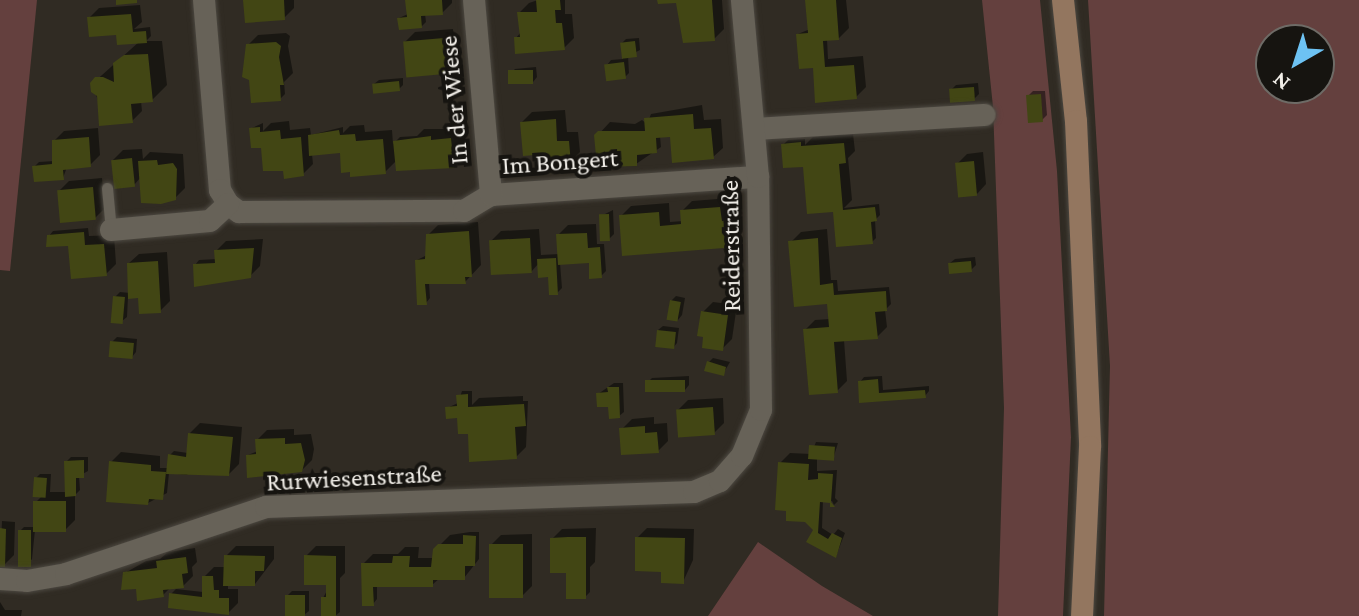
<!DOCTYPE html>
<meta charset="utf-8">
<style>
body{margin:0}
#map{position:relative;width:1359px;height:616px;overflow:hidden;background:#302b23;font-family:"Crimson Pro",serif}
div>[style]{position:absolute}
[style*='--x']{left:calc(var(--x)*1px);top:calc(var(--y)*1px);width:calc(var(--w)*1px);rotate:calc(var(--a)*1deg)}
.green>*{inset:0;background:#64403e}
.shadow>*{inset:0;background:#0007}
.building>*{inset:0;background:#424614;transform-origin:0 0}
.roads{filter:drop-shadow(0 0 2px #4c4841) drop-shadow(0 0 2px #4c4841)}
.service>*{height:11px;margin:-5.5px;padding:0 5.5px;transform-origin:5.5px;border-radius:5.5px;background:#676258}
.minor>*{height:22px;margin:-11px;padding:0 11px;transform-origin:11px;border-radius:11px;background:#676258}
.secondary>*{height:22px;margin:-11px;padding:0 11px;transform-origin:11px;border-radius:11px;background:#93765f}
span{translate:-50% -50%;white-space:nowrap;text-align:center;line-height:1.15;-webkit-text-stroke:8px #161410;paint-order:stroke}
.street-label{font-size:26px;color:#f1eee8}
.north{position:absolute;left:1255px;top:24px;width:80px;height:80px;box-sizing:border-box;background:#161410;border:2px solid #6e6b66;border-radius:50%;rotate:219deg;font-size:22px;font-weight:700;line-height:32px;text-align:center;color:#f1eee8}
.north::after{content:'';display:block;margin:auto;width:28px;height:36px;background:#6dc2f3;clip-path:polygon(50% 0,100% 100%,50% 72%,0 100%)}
</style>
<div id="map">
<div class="green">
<div style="clip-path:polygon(0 0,37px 0,10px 271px,0 270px)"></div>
<div style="clip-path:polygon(982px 0,1040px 0,1057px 171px,1071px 437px,1063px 616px,998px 616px,1004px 408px,993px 107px)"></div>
<div style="clip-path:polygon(evenodd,1088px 0,1359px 0,1359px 616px,1104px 616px,1110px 366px,1088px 0,1271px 40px,1319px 40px,1319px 88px,1271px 88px,1271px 40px)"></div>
<div style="clip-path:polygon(758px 542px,822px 586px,873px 616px,708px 616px)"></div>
</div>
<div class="shadow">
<div style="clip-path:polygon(245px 0,294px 0,294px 8px,284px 18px)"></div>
<div style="clip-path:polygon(407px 0,452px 0,452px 3px,442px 13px,425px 14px,426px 22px,422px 26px,399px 18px,408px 14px)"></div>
<div style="clip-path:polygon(538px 0,565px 0,565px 14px,572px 14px,574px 38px,564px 48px,516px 38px,521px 32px,519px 13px,529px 3px)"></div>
<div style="clip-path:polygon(659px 0,722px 0,724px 29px,714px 39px,678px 0)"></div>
<div style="clip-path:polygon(808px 0,846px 0,849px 28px,839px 38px,827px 39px,828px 59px,863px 56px,866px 87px,856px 97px,814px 66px,798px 34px,810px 29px)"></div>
<div style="clip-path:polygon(140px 5px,142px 22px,134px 29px,150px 27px,151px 36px,146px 41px,162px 41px,167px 85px,152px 100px,141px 101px,142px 111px,132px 121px,99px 103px,92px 84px,140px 41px,118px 36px,89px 18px,99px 8px)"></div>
<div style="clip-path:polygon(453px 29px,456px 62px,446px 72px,405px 42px,415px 32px)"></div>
<div style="clip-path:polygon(286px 33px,290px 36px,288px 46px,293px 73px,284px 82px,285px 94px,280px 99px,248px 45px,258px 35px)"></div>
<div style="clip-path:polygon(639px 38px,640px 50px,628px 56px,629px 73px,625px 77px,607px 65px,611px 60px,623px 59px,622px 43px,626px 39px)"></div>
<div style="clip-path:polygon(536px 67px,537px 77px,533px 82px,511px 73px,515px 69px)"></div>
<div style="clip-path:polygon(403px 78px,403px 85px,399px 89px,374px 84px,379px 80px)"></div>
<div style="clip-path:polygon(978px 83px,979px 94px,974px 99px,951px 90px,956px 85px)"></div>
<div style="clip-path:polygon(1033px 91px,1045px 91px,1047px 115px,1042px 120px,1028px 96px)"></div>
<div style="clip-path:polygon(702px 105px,704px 120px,721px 119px,723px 148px,713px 157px,672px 135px,660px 136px,661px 147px,636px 164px,597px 136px,610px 122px,635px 124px,642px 120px,647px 124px,651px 114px)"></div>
<div style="clip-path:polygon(565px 110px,567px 132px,578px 132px,580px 152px,570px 162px,549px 152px,522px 122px,532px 112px)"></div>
<div style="clip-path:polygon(289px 121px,290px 130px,310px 128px,311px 135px,343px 127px,343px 133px,350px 126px,364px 125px,365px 132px,392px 130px,393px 144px,400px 137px,417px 136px,424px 129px,461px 129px,463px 157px,453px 166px,397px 160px,385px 172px,341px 148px,312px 154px,313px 164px,303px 174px,285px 169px,252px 128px,263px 123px,263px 131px,271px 123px)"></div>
<div style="clip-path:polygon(98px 128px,100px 155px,90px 165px,67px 167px,63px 178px,34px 167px,39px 162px,54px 161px,54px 141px,64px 131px)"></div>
<div style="clip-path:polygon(853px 134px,855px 151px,848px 158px,852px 200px,844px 208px,879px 204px,880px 215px,875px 220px,876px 238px,872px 242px,834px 210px,805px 162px,783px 145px,788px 140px,805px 139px,805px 145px,813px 137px)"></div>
<div style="clip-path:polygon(142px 149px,143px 159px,150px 152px,183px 154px,185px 188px,175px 198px,141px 177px,134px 185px,113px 160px,123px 150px)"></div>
<div style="clip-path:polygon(983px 152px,986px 184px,977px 194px,957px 164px,967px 154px)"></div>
<div style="clip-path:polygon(102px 178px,105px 208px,95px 218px,59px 191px,69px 181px)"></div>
<div style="clip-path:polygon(730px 198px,738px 244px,733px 249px,726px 243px,621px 216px,631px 206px,669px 203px,670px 222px,683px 221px,682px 211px,692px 201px)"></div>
<div style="clip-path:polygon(613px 210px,614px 234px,609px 239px,601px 216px)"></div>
<div style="clip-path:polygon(478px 222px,481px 265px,465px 282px,429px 283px,430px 298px,426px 303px,417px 260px,427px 255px,428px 235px,438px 225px)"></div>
<div style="clip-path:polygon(596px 224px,597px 244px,604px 244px,606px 271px,601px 276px,590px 258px,560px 263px,562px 288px,557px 293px,550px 275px,539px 263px,531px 272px,491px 241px,501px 231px,539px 229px,541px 255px,559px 254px,558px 235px,568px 225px)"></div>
<div style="clip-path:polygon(88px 228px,89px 236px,114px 235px,116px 264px,106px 274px,70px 247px,49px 236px,53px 231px)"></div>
<div style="clip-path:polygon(827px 229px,831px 280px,837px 280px,838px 291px,889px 287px,891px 304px,885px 310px,887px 327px,877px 337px,844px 340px,847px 381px,837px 391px,805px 330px,815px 320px,830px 319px,827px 298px,791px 242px,801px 232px)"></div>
<div style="clip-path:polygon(263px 239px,260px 266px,250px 276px,196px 285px,195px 265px,199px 260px,217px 259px,216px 251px,226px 241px)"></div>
<div style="clip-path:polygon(167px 252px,170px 301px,160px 311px,140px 296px,128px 297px,127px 317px,122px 321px,115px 297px,120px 292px,130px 293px,129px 263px,139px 254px)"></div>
<div style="clip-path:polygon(975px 257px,976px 265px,971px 270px,950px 263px,955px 259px)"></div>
<div style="clip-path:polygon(676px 296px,685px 298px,682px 315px,678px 320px,671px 301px)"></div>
<div style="clip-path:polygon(713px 302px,737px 305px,732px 339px,722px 349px,703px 312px)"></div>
<div style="clip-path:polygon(663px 326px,679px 328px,677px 343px,673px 348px,658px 330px)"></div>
<div style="clip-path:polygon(117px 337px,137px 339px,136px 352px,132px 357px,112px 342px)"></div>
<div style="clip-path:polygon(713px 358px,730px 362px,723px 374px,709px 362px)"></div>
<div style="clip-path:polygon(689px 376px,689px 385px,685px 390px,647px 383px,652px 378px)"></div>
<div style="clip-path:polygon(882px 376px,883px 390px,929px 386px,929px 391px,925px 396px,861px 401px,860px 382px,864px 377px)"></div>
<div style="clip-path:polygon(614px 383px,623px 383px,624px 412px,619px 416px,598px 394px)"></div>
<div style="clip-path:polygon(462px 391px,472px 391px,472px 405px,479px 398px,523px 396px,523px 401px,528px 401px,526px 447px,516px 457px,470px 432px,459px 416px,447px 408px,458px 403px)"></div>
<div style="clip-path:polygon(723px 398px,724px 423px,714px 433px,678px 410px,688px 400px)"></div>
<div style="clip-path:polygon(654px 417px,654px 424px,667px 423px,668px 441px,658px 451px,622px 429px,632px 419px)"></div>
<div style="clip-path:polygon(200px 423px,242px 427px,239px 464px,229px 474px,191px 470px,187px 475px,169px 473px,167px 493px,148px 503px,111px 462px,121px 452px,160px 456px,160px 468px,168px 468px,170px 455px,174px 451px,188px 453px,190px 433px)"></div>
<div style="clip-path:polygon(294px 429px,294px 435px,311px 434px,314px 449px,312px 460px,302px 470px,248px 455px,258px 451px,257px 440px,267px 430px)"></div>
<div style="clip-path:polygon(816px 442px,838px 443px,833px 459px,817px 458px,817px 471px,837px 470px,835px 498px,838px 501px,834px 505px,832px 501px,823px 500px,822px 528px,833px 535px,838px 529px,845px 533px,836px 556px,815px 530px,780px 463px,790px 453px,811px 454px)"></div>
<div style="clip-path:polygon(71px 457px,88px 457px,88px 471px,79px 476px,80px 490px,75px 495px,75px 520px,65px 530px,35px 530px,32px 559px,28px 564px,20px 531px,24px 527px,34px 527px,35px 503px,42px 496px,36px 478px,40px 474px,51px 474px,50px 492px,67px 492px,66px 462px)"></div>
<div style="clip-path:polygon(2px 521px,15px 522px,14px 555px,4px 565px,0 565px)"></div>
<div style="clip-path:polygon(596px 528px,595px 562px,590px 567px,590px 592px,585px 597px,568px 574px,552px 539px,562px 529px)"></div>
<div style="clip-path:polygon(647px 528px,694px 529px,693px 560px,683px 582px,663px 570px,637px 538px)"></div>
<div style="clip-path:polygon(470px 532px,479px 532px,479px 559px,464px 578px,440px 578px,432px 585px,377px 585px,377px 599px,373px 604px,363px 564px,373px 554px,398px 554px,405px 547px,419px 547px,418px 558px,434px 558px,435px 550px,450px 535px)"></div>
<div style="clip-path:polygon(532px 534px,532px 586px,522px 596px,491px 545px,501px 535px)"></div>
<div style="clip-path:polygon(236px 546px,274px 546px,274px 559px,255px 584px,228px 584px,228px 589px,238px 589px,238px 603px,228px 613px,171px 594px,176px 589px,203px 592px,204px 577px,214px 567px,226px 567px,226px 556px)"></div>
<div style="clip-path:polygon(316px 546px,345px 546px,345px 573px,340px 578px,340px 612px,335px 616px,323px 598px,331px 583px,306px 556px)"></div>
<div style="clip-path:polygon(195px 548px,197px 562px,192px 567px,193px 576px,183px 586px,171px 587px,163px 595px,138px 587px,125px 573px,146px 561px,160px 559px,168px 552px)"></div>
<div style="clip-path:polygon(292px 591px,309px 591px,309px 611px,304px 615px,287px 596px)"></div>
<div style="clip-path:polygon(0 602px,5px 610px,22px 610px,21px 616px,0 616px)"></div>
</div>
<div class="building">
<div style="clip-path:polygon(116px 0,137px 0,137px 3px,116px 5px)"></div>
<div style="clip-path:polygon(243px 0,284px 0,285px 20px,245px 23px)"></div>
<div style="clip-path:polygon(405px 0,442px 0,443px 15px,421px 16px,422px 28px,399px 30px,397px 18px,407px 17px)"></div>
<div style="clip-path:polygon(536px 0,560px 0,561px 10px,555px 10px,556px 23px,562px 23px,565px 50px,515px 54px,514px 37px,520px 37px,517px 12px,537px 12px)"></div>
<div style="clip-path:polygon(657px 0,712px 0,715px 41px,683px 43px,676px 3px,658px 4px)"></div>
<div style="clip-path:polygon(805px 0,836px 0,839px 40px,823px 41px,825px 67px,854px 65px,857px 99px,815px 103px,813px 68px,799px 69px,796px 34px,808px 33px)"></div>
<div style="clip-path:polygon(131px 14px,133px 32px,146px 31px,147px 43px,117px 45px,116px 35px,89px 37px,87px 17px)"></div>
<div style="left:444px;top:38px;width:36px;height:41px;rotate:85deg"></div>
<div style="left:635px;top:41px;width:16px;height:15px;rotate:83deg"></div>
<div style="clip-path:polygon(276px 42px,281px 46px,279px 57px,284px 85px,280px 85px,281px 101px,251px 103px,249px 80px,242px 77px,246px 44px)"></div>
<div style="clip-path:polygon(148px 54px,153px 102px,131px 104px,133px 123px,99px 126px,97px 96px,91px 92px,90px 83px,95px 77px,103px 77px,114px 82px,113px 63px,124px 55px)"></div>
<div style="left:624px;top:62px;width:17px;height:20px;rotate:83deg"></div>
<div style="left:533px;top:70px;width:14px;height:25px;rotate:90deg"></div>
<div style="left:399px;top:81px;width:10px;height:27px;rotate:84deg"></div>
<div style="left:974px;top:87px;width:14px;height:25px;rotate:86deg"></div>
<div style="left:1041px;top:94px;width:28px;height:15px;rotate:86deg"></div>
<div style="clip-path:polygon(693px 114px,694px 129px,711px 128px,714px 159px,672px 163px,670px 137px,656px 138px,657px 153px,637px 155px,637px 166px,597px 167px,594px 135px,598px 131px,645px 131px,644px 118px)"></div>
<div style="clip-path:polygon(556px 119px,557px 141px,569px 141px,571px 164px,548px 166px,547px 154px,523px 156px,520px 122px)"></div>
<div style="clip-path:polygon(260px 127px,260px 132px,280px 130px,281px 139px,301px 137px,304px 176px,284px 179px,283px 171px,263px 171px,261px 148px,251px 148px,249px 128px)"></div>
<div style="clip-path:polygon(339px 130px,340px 135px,355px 134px,356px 141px,383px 139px,386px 174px,350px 177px,350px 172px,341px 173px,340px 153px,309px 156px,308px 135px)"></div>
<div style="clip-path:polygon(431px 136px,431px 140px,451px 138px,454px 168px,396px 171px,393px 141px)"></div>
<div style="clip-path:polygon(89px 137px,91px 167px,63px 170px,64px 180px,34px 182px,32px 166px,52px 164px,52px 140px)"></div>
<div style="clip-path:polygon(801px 142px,801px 146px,844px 143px,846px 163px,839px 164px,843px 210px,875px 207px,877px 221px,871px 222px,873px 244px,836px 247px,833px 212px,807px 214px,803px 167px,783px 168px,781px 144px)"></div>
<div style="left:132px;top:158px;width:29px;height:21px;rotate:84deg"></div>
<div style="clip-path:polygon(157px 160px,158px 165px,173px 163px,177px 169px,176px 200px,161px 204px,141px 203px,138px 161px)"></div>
<div style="left:974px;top:161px;width:35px;height:19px;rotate:85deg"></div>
<div style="left:93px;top:187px;width:33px;height:36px;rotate:85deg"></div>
<div style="clip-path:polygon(720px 207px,722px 221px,732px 220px,734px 251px,724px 251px,724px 248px,622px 256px,619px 215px,659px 212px,660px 226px,671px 225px,681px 224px,680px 210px)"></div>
<div style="left:609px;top:214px;width:27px;height:10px;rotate:88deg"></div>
<div style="clip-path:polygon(469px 231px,472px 277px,465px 277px,466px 284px,425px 284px,427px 305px,417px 305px,415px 260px,425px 259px,426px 234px)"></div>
<div style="clip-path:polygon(84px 232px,85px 245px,104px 244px,107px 276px,71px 279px,68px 246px,46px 247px,47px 235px)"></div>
<div style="clip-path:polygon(587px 233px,588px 248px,600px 247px,602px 278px,589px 279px,589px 263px,558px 265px,556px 234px)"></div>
<div style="left:530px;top:238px;width:35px;height:41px;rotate:87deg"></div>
<div style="clip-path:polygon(818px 238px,820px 285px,833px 283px,834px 295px,886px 291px,887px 311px,875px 312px,878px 339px,834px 342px,838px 393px,809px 395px,803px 329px,829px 327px,827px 304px,794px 307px,788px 241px)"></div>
<div style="clip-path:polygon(254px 248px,251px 278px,194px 287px,193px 264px,215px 263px,214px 250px)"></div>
<div style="clip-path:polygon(556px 258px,558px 295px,549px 295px,548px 277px,538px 278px,537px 259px)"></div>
<div style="clip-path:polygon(158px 261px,161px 313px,139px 314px,138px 298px,128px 299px,127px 263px)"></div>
<div style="left:971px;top:261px;width:11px;height:23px;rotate:85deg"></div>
<div style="left:113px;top:296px;width:12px;height:27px;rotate:5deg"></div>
<div style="left:670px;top:300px;width:11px;height:20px;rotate:10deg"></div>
<div style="clip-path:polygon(701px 311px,728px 315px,723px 351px,702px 348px,703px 337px,697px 336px)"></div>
<div style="left:657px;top:330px;width:19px;height:17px;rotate:6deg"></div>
<div style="left:110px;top:341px;width:24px;height:16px;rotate:5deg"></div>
<div style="clip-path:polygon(707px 361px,726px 367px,724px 376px,704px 371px)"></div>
<div style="clip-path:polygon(878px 379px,879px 393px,925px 390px,926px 398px,859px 403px,858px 381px)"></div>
<div style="left:685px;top:380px;width:12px;height:40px;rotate:90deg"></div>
<div style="clip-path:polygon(607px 387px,619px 387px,620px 418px,609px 419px,608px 407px,597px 407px,596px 393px,608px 392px)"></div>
<div style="clip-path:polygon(468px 394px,468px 407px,524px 404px,526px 426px,515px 427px,517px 459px,469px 462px,468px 434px,458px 434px,457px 418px,446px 419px,445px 407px,457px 406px,456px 395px)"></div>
<div style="left:713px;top:407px;width:28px;height:37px;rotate:86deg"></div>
<div style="clip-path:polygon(645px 426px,645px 433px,657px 432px,659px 453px,621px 455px,619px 428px)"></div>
<div style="clip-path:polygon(188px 433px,233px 437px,229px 476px,166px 474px,168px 454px,186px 457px)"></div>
<div style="clip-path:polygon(285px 438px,285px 444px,301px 443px,305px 460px,302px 472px,247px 478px,246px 455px,256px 454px,255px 439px)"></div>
<div style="left:809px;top:445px;width:26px;height:14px;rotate:4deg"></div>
<div style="clip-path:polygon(84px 460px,84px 478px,76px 478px,76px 496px,65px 497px,64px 461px)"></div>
<div style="clip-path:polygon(109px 461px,151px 465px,151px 471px,166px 472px,163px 500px,149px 499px,148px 505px,106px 502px)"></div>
<div style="clip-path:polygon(778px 462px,809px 464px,808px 480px,818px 479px,818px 473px,833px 474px,831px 502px,835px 507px,830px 507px,830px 503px,820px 502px,818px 533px,828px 539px,832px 533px,842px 538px,836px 558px,806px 542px,813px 530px,805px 522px,786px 521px,786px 511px,775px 510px)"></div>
<div style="left:34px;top:477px;width:13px;height:20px;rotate:4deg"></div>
<div style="left:66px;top:501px;width:31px;height:33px;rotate:90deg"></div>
<div style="clip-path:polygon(0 528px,6px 529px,5px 567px,0 567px)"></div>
<div style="left:18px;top:530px;width:13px;height:37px"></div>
<div style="clip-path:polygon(463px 535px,476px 536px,475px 566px,465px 566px,465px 580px,433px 580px,433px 587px,373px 587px,374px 606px,362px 606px,361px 563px,392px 563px,393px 556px,410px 556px,409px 567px,431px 567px,433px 549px,438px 544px,463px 544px)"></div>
<div style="clip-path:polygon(568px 537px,586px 537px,586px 599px,566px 599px,566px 573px,550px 573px,550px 538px)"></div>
<div style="clip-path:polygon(635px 537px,685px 538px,684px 584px,661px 583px,661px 572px,635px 571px)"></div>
<div style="left:489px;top:544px;width:34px;height:54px"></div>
<div style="clip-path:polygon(224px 555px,265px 556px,264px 571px,255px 571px,255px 586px,223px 586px)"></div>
<div style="clip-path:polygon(304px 555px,336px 556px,336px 616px,321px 616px,321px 597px,326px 597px,326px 585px,304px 585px)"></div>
<div style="clip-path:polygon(186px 557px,188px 573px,182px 574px,184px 588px,163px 590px,164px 597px,137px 601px,136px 589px,121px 590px,123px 572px,157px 568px,156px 561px)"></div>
<div style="clip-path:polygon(202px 576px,213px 576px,214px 590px,219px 590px,219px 598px,229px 598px,229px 615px,168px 608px,169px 593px,202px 597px)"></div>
<div style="left:285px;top:595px;width:20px;height:21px"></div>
</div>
<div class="roads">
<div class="service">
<div style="--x:107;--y:188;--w:42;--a:84.6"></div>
</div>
<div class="minor">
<div style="--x:204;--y:0;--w:191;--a:85.2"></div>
<div style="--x:220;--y:190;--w:16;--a:60"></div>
<div style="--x:228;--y:204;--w:14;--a:36"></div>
<div style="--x:239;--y:212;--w:225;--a:-0.3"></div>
<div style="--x:464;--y:211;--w:31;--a:-31"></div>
<div style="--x:491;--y:195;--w:268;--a:-3.9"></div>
<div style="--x:474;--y:0;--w:196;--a:85"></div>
<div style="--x:754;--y:129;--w:231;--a:-3.5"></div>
<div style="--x:111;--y:230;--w:99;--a:-5.2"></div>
<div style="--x:210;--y:221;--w:25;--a:-43"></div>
<div style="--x:0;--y:579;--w:27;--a:4"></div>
<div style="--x:27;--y:581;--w:40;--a:-10"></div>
<div style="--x:66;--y:574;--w:211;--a:-18.5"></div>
<div style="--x:266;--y:507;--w:428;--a:-2"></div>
<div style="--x:694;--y:492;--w:28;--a:-23"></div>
<div style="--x:720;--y:481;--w:33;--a:-49"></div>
<div style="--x:742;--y:456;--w:50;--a:-67.6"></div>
<div style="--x:761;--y:410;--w:233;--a:-90.7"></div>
<div style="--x:758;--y:177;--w:178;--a:-95.2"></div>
</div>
<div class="secondary">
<div style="--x:1063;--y:0;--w:122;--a:83.9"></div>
<div style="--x:1076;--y:121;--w:326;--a:87.5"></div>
<div style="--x:1090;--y:447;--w:169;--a:92.7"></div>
</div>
</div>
<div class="street-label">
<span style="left:454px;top:100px;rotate:-95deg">In der Wiese</span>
<span style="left:560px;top:162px;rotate:-4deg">Im Bongert</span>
<span style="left:731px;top:246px;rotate:-91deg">Reiderstraße</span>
<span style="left:354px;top:478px;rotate:-3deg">Rurwiesenstraße</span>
</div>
<div class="north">N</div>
</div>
